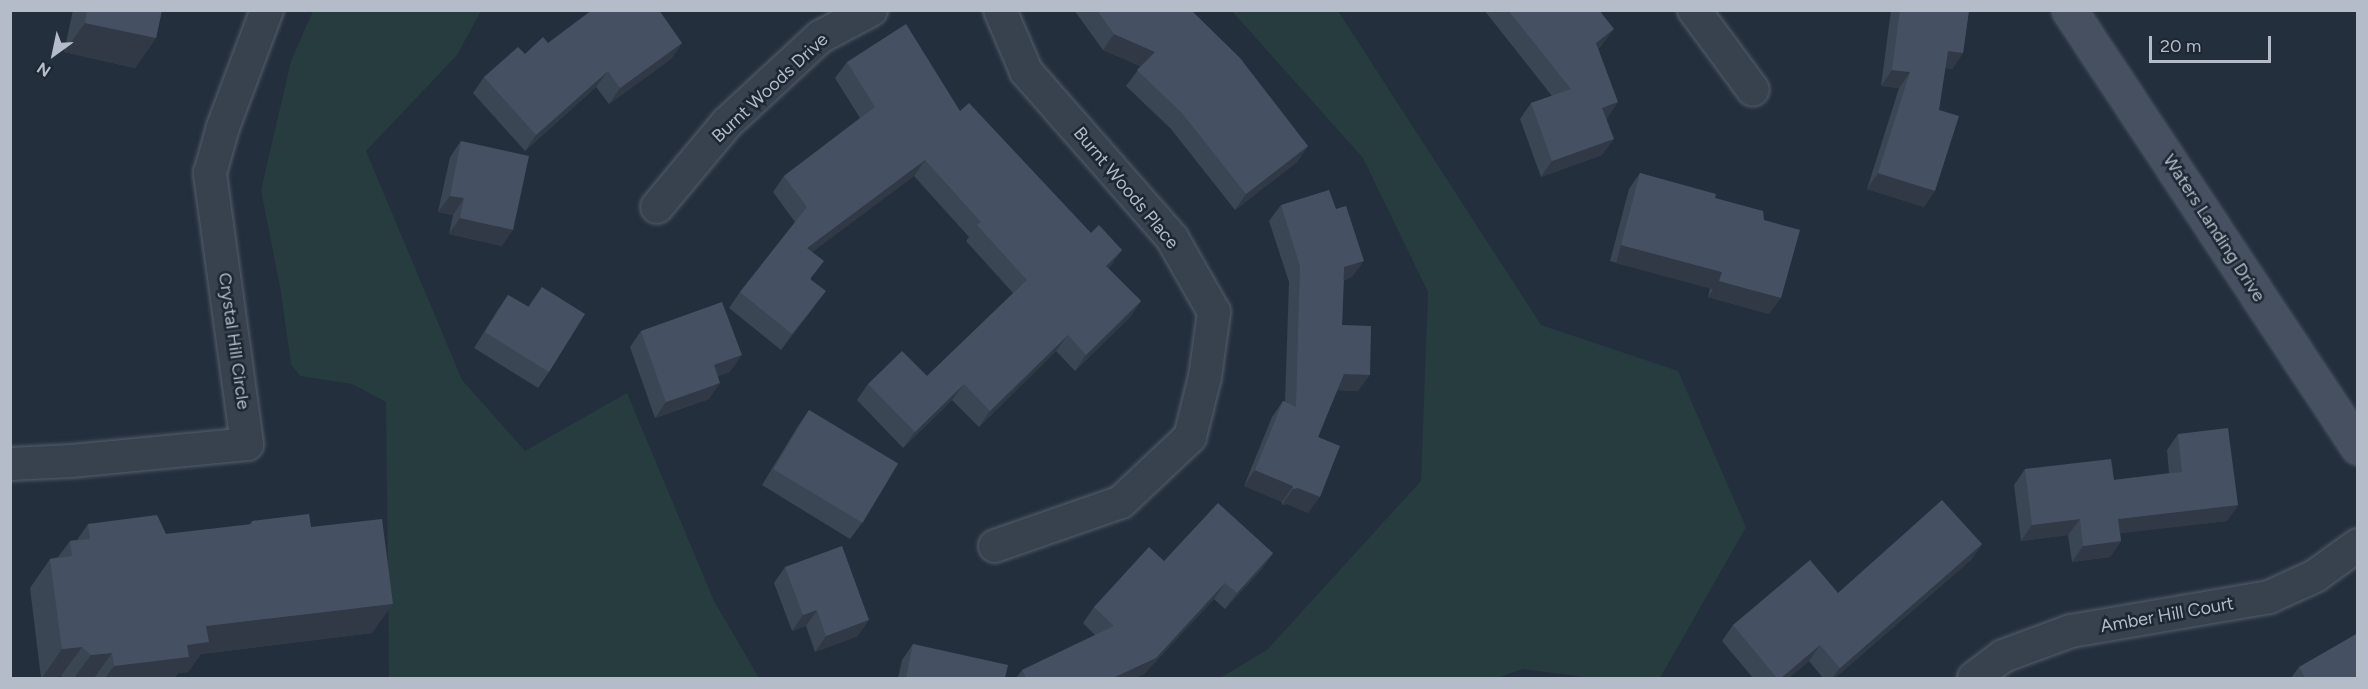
<!DOCTYPE html>
<style>
body{margin:0}
#map{position:relative;width:2368px;height:689px;overflow:hidden;background:#242f3e;font-family:Figtree,sans-serif}
div>[style]{position:absolute}
[style*='--x']{left:calc(var(--x)*1px);top:calc(var(--y)*1px);width:calc(var(--w)*1px);rotate:calc(var(--a)*1deg)}
.green>*{inset:0;background:#263c3f}
.roads{filter:drop-shadow(0 0 2px #565f6c) drop-shadow(0 0 2px #565f6c)}
.street>*{height:32px;margin:-16px;padding:0 16px;transform-origin:16px;border-radius:16px;background:#38414e}
.secondary>*{height:33px;margin:-16.5px;padding:0 16.5px;transform-origin:16.5px;border-radius:16.5px;background:#465061}
.wall>*{inset:0;background:#3b4654}
.shaded-wall>*{inset:0;background:#303945;transform-origin:0 0}
.building>*{inset:0;background:#455162;transform-origin:0 0}
span{translate:-50% -50%;white-space:nowrap;text-align:center;line-height:1.15;-webkit-text-stroke:5px #1d2633;paint-order:stroke}
.street-label{font-size:18px;color:#b4bcc9}
.frame{position:absolute;inset:0;border:12px solid #b4bcc9;pointer-events:none}
.north{position:absolute;left:24px;top:24px;width:60px;height:60px;-webkit-text-stroke:4px #1d2633;paint-order:stroke;rotate:213deg;font-size:16px;font-weight:700;line-height:24px;text-align:center;color:#b4bcc9}
.north::after{content:'';display:block;margin:auto;width:21px;height:27px;background:#b4bcc9;clip-path:polygon(50% 0,100% 100%,50% 72%,0 100%)}
.scale{position:absolute;left:2149px;top:36px;width:122px;height:27px;box-sizing:border-box;border:3px solid #b4bcc9;border-top:0;padding-left:8px;font-size:18px;line-height:21px;white-space:nowrap;color:#b4bcc9;-webkit-text-stroke:4px #1d2633;paint-order:stroke}
</style>
<div id="map">
<div class="green">
<div style="clip-path:polygon(313px 11px,481px 11px,457px 55px,366px 151px,462px 380px,525px 451px,627px 393px,714px 601px,759px 678px,389px 678px,386px 402px,352px 384px,300px 376px,291px 364px,281px 292px,261px 190px,291px 61px)"></div>
<div style="clip-path:polygon(1232px 11px,1338px 11px,1541px 325px,1678px 371px,1746px 527px,1660px 678px,1593px 678px,1523px 669px,1497px 678px,1220px 678px,1267px 650px,1421px 481px,1428px 292px,1363px 158px)"></div>
</div>
<div class="roads">
<div class="street">
<div style="--x:1694;--y:10;--w:99;--a:53.6"></div>
<div style="--x:657;--y:207;--w:109;--a:-50.2"></div>
<div style="--x:727;--y:123;--w:127;--a:-42.8"></div>
<div style="--x:820;--y:37;--w:58;--a:-27.9"></div>
<div style="--x:10;--y:464;--w:62;--a:-2.8"></div>
<div style="--x:72;--y:461;--w:176;--a:-5.5"></div>
<div style="--x:247;--y:444;--w:274;--a:-97.8"></div>
<div style="--x:210;--y:173;--w:48;--a:-74.2"></div>
<div style="--x:223;--y:127;--w:125;--a:-69.4"></div>
<div style="--x:995;--y:546;--w:133;--a:-19.2"></div>
<div style="--x:1121;--y:502;--w:95;--a:-43.3"></div>
<div style="--x:1190;--y:437;--w:62;--a:-76"></div>
<div style="--x:1205;--y:377;--w:66;--a:-82.1"></div>
<div style="--x:1214;--y:312;--w:85;--a:-119.6"></div>
<div style="--x:1172;--y:238;--w:222;--a:-131.2"></div>
<div style="--x:1026;--y:71;--w:66;--a:-113.1"></div>
<div style="--x:1974;--y:678;--w:36;--a:-37"></div>
<div style="--x:2003;--y:656;--w:72;--a:-20.2"></div>
<div style="--x:2071;--y:631;--w:201;--a:-9.7"></div>
<div style="--x:2269;--y:597;--w:51;--a:-24.5"></div>
<div style="--x:2315;--y:576;--w:53;--a:-35.8"></div>
</div>
<div class="secondary">
<div style="--x:2069;--y:10;--w:524;--a:56.52"></div>
</div>
</div>
<div class="wall">
<div style="clip-path:polygon(73px 10px,162px 10px,156px 38px,135px 68px,64px 52px)"></div>
<div style="clip-path:polygon(1074px 10px,1191px 10px,1308px 146px,1297px 162px,1235px 210px,1171px 129px,1126px 86px,1141px 66px,1103px 50px)"></div>
<div style="clip-path:polygon(1484px 10px,1599px 10px,1602px 45px,1598px 49px,1607px 119px,1602px 155px,1541px 177px,1520px 119px,1531px 103px,1552px 96px)"></div>
<div style="clip-path:polygon(1891px 10px,1969px 10px,1963px 53px,1952px 69px,1945px 68px,1924px 207px,1867px 189px,1899px 88px,1881px 86px)"></div>
<div style="clip-path:polygon(548px 43px,682px 43px,671px 59px,609px 104px,596px 87px,525px 151px,473px 93px,484px 77px,525px 54px)"></div>
<div style="clip-path:polygon(847px 62px,960px 111px,1091px 233px,1122px 250px,1108px 268px,1141px 301px,1130px 317px,1075px 371px,1056px 351px,979px 427px,952px 400px,903px 448px,857px 400px,868px 384px,927px 376px,1013px 293px,966px 241px,969px 237px,914px 176px,812px 252px,811px 280px,814px 307px,781px 350px,729px 308px,740px 292px,795px 222px,773px 192px,784px 176px,860px 118px,835px 78px)"></div>
<div style="clip-path:polygon(461px 141px,502px 246px,449px 234px,453px 215px,438px 212px,450px 157px)"></div>
<div style="clip-path:polygon(1640px 173px,1715px 198px,1769px 314px,1708px 297px,1710px 288px,1610px 261px,1629px 189px)"></div>
<div style="clip-path:polygon(1281px 205px,1352px 277px,1344px 280px,1342px 325px,1358px 391px,1337px 390px,1318px 437px,1308px 513px,1287px 504px,1282px 505px,1282px 502px,1244px 486px,1272px 417px,1283px 401px,1285px 402px,1289px 282px,1269px 221px)"></div>
<div style="clip-path:polygon(542px 287px,549px 372px,538px 388px,474px 348px,497px 311px,508px 295px,528px 307px)"></div>
<div style="clip-path:polygon(641px 331px,730px 372px,718px 376px,709px 399px,655px 418px,630px 347px)"></div>
<div style="clip-path:polygon(809px 410px,862px 523px,850px 539px,762px 485px,798px 426px)"></div>
<div style="clip-path:polygon(2178px 434px,2238px 505px,2227px 521px,2120px 533px,2121px 541px,2110px 557px,2072px 562px,2068px 535px,2021px 541px,2014px 485px,2025px 469px,2114px 480px,2169px 473px,2167px 450px)"></div>
<div style="clip-path:polygon(252px 521px,311px 527px,372px 633px,201px 654px,188px 672px,178px 673px,174px 678px,63px 678px,61px 676px,41px 678px,30px 588px,50px 559px,58px 557px,70px 541px,77px 540px,88px 524px,166px 534px,249px 525px)"></div>
<div style="clip-path:polygon(1982px 544px,1971px 560px,1835px 678px,1823px 678px,1809px 661px,1789px 678px,1753px 678px,1722px 641px,1733px 625px,1838px 593px)"></div>
<div style="clip-path:polygon(1273px 553px,1262px 569px,1225px 609px,1214px 599px,1144px 674px,1135px 678px,1016px 678px,1022px 670px,1095px 635px,1083px 623px,1094px 607px,1164px 561px)"></div>
<div style="clip-path:polygon(785px 567px,858px 636px,815px 652px,806px 626px,792px 631px,774px 583px)"></div>
<div style="clip-path:polygon(913px 644px,1005px 678px,898px 678px,902px 660px)"></div>
<div style="clip-path:polygon(2299px 667px,2358px 678px,2291px 678px)"></div>
</div>
<div class="shaded-wall">
<div style="clip-path:polygon(85px 23px,156px 38px,135px 68px,64px 52px)"></div>
<div style="clip-path:polygon(1614px 29px,1602px 45px,1585px 59px,1596px 43px)"></div>
<div style="clip-path:polygon(1114px 34px,1155px 52px,1144px 68px,1103px 50px)"></div>
<div style="clip-path:polygon(682px 43px,671px 59px,609px 104px,620px 88px)"></div>
<div style="clip-path:polygon(1948px 51px,1963px 53px,1952px 69px,1936px 67px)"></div>
<div style="clip-path:polygon(1892px 70px,1910px 72px,1899px 88px,1881px 86px)"></div>
<div style="clip-path:polygon(608px 71px,596px 87px,525px 151px,536px 135px)"></div>
<div style="clip-path:polygon(1618px 102px,1607px 119px,1591px 124px,1602px 108px)"></div>
<div style="clip-path:polygon(1614px 139px,1602px 155px,1541px 177px,1552px 161px)"></div>
<div style="clip-path:polygon(1308px 146px,1297px 162px,1235px 210px,1246px 194px)"></div>
<div style="clip-path:polygon(925px 160px,914px 176px,796px 264px,807px 248px)"></div>
<div style="clip-path:polygon(1878px 173px,1935px 191px,1924px 207px,1867px 189px)"></div>
<div style="clip-path:polygon(450px 196px,464px 198px,453px 215px,438px 212px)"></div>
<div style="clip-path:polygon(460px 218px,513px 230px,502px 246px,449px 234px)"></div>
<div style="left:1621px;top:245px;width:105px;height:19px;rotate:15deg"></div>
<div style="clip-path:polygon(1122px 250px,1111px 266px,1094px 282px,1106px 266px)"></div>
<div style="clip-path:polygon(1364px 261px,1352px 277px,1333px 283px,1344px 267px)"></div>
<div style="clip-path:polygon(1719px 281px,1781px 298px,1769px 314px,1708px 297px)"></div>
<div style="clip-path:polygon(826px 291px,814px 307px,781px 350px,792px 334px)"></div>
<div style="clip-path:polygon(1141px 301px,1130px 317px,1075px 371px,1086px 355px)"></div>
<div style="clip-path:polygon(1068px 335px,1056px 351px,979px 427px,990px 411px)"></div>
<div style="clip-path:polygon(742px 355px,730px 372px,702px 381px,714px 365px)"></div>
<div style="clip-path:polygon(1344px 374px,1370px 375px,1358px 391px,1332px 390px)"></div>
<div style="clip-path:polygon(720px 383px,709px 399px,655px 418px,666px 402px)"></div>
<div style="clip-path:polygon(964px 384px,952px 400px,903px 448px,915px 432px)"></div>
<div style="clip-path:polygon(1255px 470px,1293px 486px,1282px 502px,1244px 486px)"></div>
<div style="clip-path:polygon(1298px 488px,1320px 497px,1308px 513px,1287px 504px,1282px 505px,1293px 489px)"></div>
<div style="clip-path:polygon(2238px 505px,2227px 521px,2107px 535px,2118px 519px)"></div>
<div style="clip-path:polygon(2080px 519px,2068px 535px,2021px 541px,2032px 525px)"></div>
<div style="clip-path:polygon(2121px 541px,2110px 557px,2072px 562px,2083px 546px)"></div>
<div style="clip-path:polygon(1982px 544px,1971px 560px,1835px 678px,1832px 678px,1840px 668px)"></div>
<div style="clip-path:polygon(1273px 553px,1262px 569px,1225px 609px,1237px 593px)"></div>
<div style="clip-path:polygon(1225px 583px,1214px 599px,1144px 674px,1135px 678px,1113px 678px)"></div>
<div style="clip-path:polygon(393px 604px,372px 633px,201px 654px,188px 672px,178px 673px,174px 678px,105px 678px,114px 666px,206px 626px)"></div>
<div style="clip-path:polygon(817px 610px,806px 626px,792px 631px,803px 615px)"></div>
<div style="clip-path:polygon(869px 620px,858px 636px,815px 652px,826px 636px)"></div>
<div style="clip-path:polygon(1820px 645px,1809px 661px,1789px 678px,1781px 678px)"></div>
<div style="clip-path:polygon(82px 647px,61px 676px,42px 678px,62px 649px)"></div>
<div style="clip-path:polygon(112px 653px,94px 678px,74px 678px,91px 655px)"></div>
</div>
<div class="building">
<div style="clip-path:polygon(87px 10px,162px 10px,156px 38px,85px 23px)"></div>
<div style="clip-path:polygon(592px 10px,659px 10px,682px 43px,620px 88px,608px 71px,536px 135px,484px 77px,518px 47px,525px 54px,543px 37px,548px 43px)"></div>
<div style="clip-path:polygon(1097px 10px,1191px 10px,1240px 58px,1308px 146px,1246px 194px,1182px 113px,1137px 70px,1155px 52px,1114px 34px)"></div>
<div style="clip-path:polygon(1508px 10px,1599px 10px,1614px 29px,1596px 43px,1618px 102px,1602px 108px,1614px 139px,1552px 161px,1531px 103px,1571px 89px)"></div>
<div style="clip-path:polygon(1900px 10px,1969px 10px,1963px 53px,1948px 51px,1939px 110px,1959px 116px,1935px 191px,1878px 173px,1910px 72px,1892px 70px)"></div>
<div style="clip-path:polygon(906px 24px,960px 111px,969px 103px,1091px 233px,1099px 225px,1122px 250px,1106px 266px,1141px 301px,1086px 355px,1068px 335px,990px 411px,964px 384px,915px 432px,868px 384px,902px 351px,927px 376px,1027px 280px,977px 225px,981px 222px,925px 160px,807px 248px,824px 261px,810px 279px,826px 291px,792px 334px,740px 292px,807px 207px,784px 176px,875px 107px,847px 62px)"></div>
<div style="clip-path:polygon(461px 141px,529px 156px,513px 230px,460px 218px,464px 198px,450px 196px)"></div>
<div style="clip-path:polygon(1640px 173px,1716px 194px,1715px 198px,1763px 211px,1764px 220px,1800px 230px,1781px 298px,1719px 281px,1722px 272px,1621px 245px)"></div>
<div style="clip-path:polygon(1329px 190px,1336px 209px,1346px 206px,1364px 261px,1344px 267px,1342px 325px,1371px 326px,1370px 375px,1344px 374px,1318px 437px,1340px 446px,1320px 497px,1298px 488px,1293px 489px,1293px 486px,1255px 470px,1283px 401px,1296px 407px,1300px 266px,1281px 205px)"></div>
<div style="clip-path:polygon(542px 287px,585px 314px,549px 372px,485px 332px,508px 295px,529px 307px)"></div>
<div style="clip-path:polygon(722px 302px,742px 355px,714px 365px,720px 383px,666px 402px,641px 331px)"></div>
<div style="left:809px;top:410px;width:104px;height:69px;rotate:31deg"></div>
<div style="clip-path:polygon(2228px 428px,2238px 505px,2118px 519px,2121px 541px,2083px 546px,2080px 519px,2032px 525px,2025px 469px,2111px 459px,2114px 480px,2182px 472px,2178px 434px)"></div>
<div style="clip-path:polygon(1942px 500px,1982px 544px,1840px 668px,1820px 645px,1781px 678px,1777px 678px,1733px 625px,1810px 560px,1838px 593px)"></div>
<div style="clip-path:polygon(1218px 503px,1273px 553px,1237px 593px,1225px 583px,1156px 658px,1113px 678px,1026px 678px,1022px 670px,1114px 626px,1094px 607px,1149px 547px,1164px 561px)"></div>
<div style="clip-path:polygon(309px 514px,311px 527px,382px 519px,393px 604px,206px 626px,209px 642px,187px 645px,189px 657px,114px 666px,112px 653px,91px 655px,82px 647px,62px 649px,50px 559px,72px 556px,70px 541px,90px 539px,88px 524px,157px 515px,166px 534px,252px 524px,252px 521px)"></div>
<div style="clip-path:polygon(842px 546px,869px 620px,826px 636px,817px 610px,803px 615px,785px 567px)"></div>
<div style="clip-path:polygon(2358px 633px,2358px 678px,2305px 678px,2299px 667px)"></div>
<div style="clip-path:polygon(913px 644px,1008px 665px,1005px 678px,906px 678px)"></div>
</div>
<div class="street-label">
<span style="left:770px;top:88px;rotate:-43deg">Burnt Woods Drive</span>
<span style="left:1126px;top:188px;rotate:50deg">Burnt Woods Place</span>
<span style="left:2214px;top:228px;rotate:57deg">Waters Landing Drive</span>
<span style="left:234px;top:341px;rotate:82deg">Crystal Hill Circle</span>
<span style="left:2167px;top:615px;rotate:-10deg">Amber Hill Court</span>
</div>
<div class="frame"></div>
<div class="north">N</div>
<div class="scale">20 m</div>
</div>
